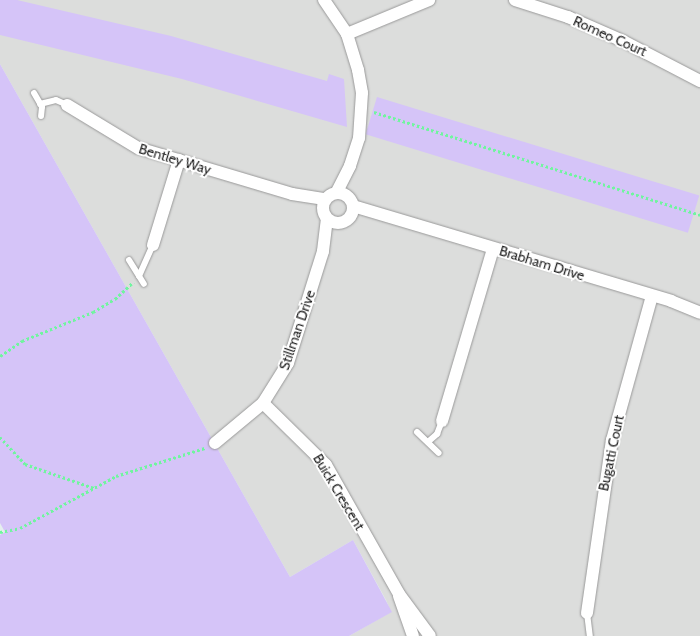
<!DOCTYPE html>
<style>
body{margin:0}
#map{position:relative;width:700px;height:636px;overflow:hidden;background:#e5efee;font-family:Cabin,sans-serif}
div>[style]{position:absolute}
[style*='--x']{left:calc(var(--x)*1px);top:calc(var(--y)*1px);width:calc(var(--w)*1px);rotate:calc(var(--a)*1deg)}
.residential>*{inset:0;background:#dcdddc}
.park>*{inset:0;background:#d5c4f8;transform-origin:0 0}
.path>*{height:2.5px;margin-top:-1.25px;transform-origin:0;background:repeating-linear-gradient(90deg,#70f59f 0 2.5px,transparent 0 5px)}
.roads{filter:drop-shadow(0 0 1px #999) drop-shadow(0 0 1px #999)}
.lane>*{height:6px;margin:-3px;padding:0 3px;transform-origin:3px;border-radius:3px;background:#fff}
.street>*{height:12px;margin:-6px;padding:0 6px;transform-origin:6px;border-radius:6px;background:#fff}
.street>.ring{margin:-6px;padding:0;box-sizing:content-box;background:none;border:12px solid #fff;border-radius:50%}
span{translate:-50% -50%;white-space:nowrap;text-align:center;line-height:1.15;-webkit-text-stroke:4px #fff;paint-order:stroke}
.street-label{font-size:14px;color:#1f1f1f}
</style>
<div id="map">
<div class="residential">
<div style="clip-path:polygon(0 0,700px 0,700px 636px,349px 636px,391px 612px,386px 600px,353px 540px,290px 577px,0 64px)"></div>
</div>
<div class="park">
<div style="clip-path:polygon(0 0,17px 0,171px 36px,327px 81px,329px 74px,344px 79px,347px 127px,182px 79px,0 35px)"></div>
<div style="clip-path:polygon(0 64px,290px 577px,353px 540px,392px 612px,349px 636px,0 636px,0 535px,5px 532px,0 523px)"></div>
<div style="left:377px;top:97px;width:337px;height:39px;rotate:17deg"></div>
</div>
<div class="path">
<div style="--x:374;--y:112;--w:342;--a:17.5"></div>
<div style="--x:0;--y:356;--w:27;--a:-34"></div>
<div style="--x:22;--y:341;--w:77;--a:-22.2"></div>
<div style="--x:93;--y:312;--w:26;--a:-31"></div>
<div style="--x:115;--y:299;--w:25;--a:-43"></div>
<div style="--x:0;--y:437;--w:37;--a:47"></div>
<div style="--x:25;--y:464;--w:73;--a:19.2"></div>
<div style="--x:0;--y:532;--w:20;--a:-11"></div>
<div style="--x:20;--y:528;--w:109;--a:-28.4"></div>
<div style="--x:116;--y:476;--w:93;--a:-17.5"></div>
</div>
<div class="roads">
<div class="lane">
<div style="--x:34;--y:93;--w:16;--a:60"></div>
<div style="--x:42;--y:107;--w:9;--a:96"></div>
<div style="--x:40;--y:104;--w:16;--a:-14"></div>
<div style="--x:56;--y:100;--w:12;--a:24"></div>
<div style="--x:129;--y:260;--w:28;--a:58"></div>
<div style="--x:139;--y:276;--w:34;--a:-66"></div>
<div style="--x:417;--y:432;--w:30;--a:44"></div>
<div style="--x:429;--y:441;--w:11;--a:-41"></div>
<div style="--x:437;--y:434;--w:14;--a:-69"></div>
<div style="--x:587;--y:613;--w:23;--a:83"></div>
</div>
<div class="street">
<div style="--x:324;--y:0;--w:41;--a:55.9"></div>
<div style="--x:347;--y:34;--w:38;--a:73"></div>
<div style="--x:358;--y:70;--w:23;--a:80"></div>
<div style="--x:362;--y:93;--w:45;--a:93.8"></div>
<div style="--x:359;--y:138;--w:29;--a:108"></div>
<div style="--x:350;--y:166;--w:30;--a:117"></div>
<div style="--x:515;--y:0;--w:56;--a:17.8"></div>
<div style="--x:568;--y:17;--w:60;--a:23.6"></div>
<div style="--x:623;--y:41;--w:87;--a:27.5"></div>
<div style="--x:347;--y:34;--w:89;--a:-22.5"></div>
<div style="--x:67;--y:105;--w:83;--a:31.2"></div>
<div style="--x:138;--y:148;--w:161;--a:16.6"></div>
<div style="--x:292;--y:194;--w:33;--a:9"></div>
<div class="ring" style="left:323px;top:193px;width:18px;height:18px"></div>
<div style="--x:353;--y:206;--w:332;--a:16.6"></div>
<div style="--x:671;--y:301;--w:31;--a:22"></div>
<div style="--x:153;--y:245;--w:89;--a:-73"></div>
<div style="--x:263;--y:403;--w:88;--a:44.5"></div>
<div style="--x:326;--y:465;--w:148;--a:60.5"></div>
<div style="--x:399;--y:594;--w:52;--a:53.6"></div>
<div style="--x:442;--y:421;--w:179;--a:-73.5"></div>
<div style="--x:215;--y:443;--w:62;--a:-39.8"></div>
<div style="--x:263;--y:403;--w:47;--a:-58"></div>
<div style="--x:288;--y:363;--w:117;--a:-72.6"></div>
<div style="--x:323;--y:251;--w:32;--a:-83"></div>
<div style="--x:399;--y:596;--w:42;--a:70.7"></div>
<div style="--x:587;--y:613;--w:175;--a:-81.8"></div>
<div style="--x:612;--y:440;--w:149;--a:-74.5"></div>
</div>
</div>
<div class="street-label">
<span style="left:610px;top:36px;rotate:24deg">Romeo Court</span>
<span style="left:175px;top:159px;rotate:17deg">Bentley Way</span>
<span style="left:542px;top:263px;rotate:17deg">Brabham Drive</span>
<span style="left:297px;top:330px;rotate:-71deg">Stillman Drive</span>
<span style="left:611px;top:453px;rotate:-78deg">Bugatti Court</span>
<span style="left:339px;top:492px;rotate:59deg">Buick Crescent</span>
</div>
</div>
